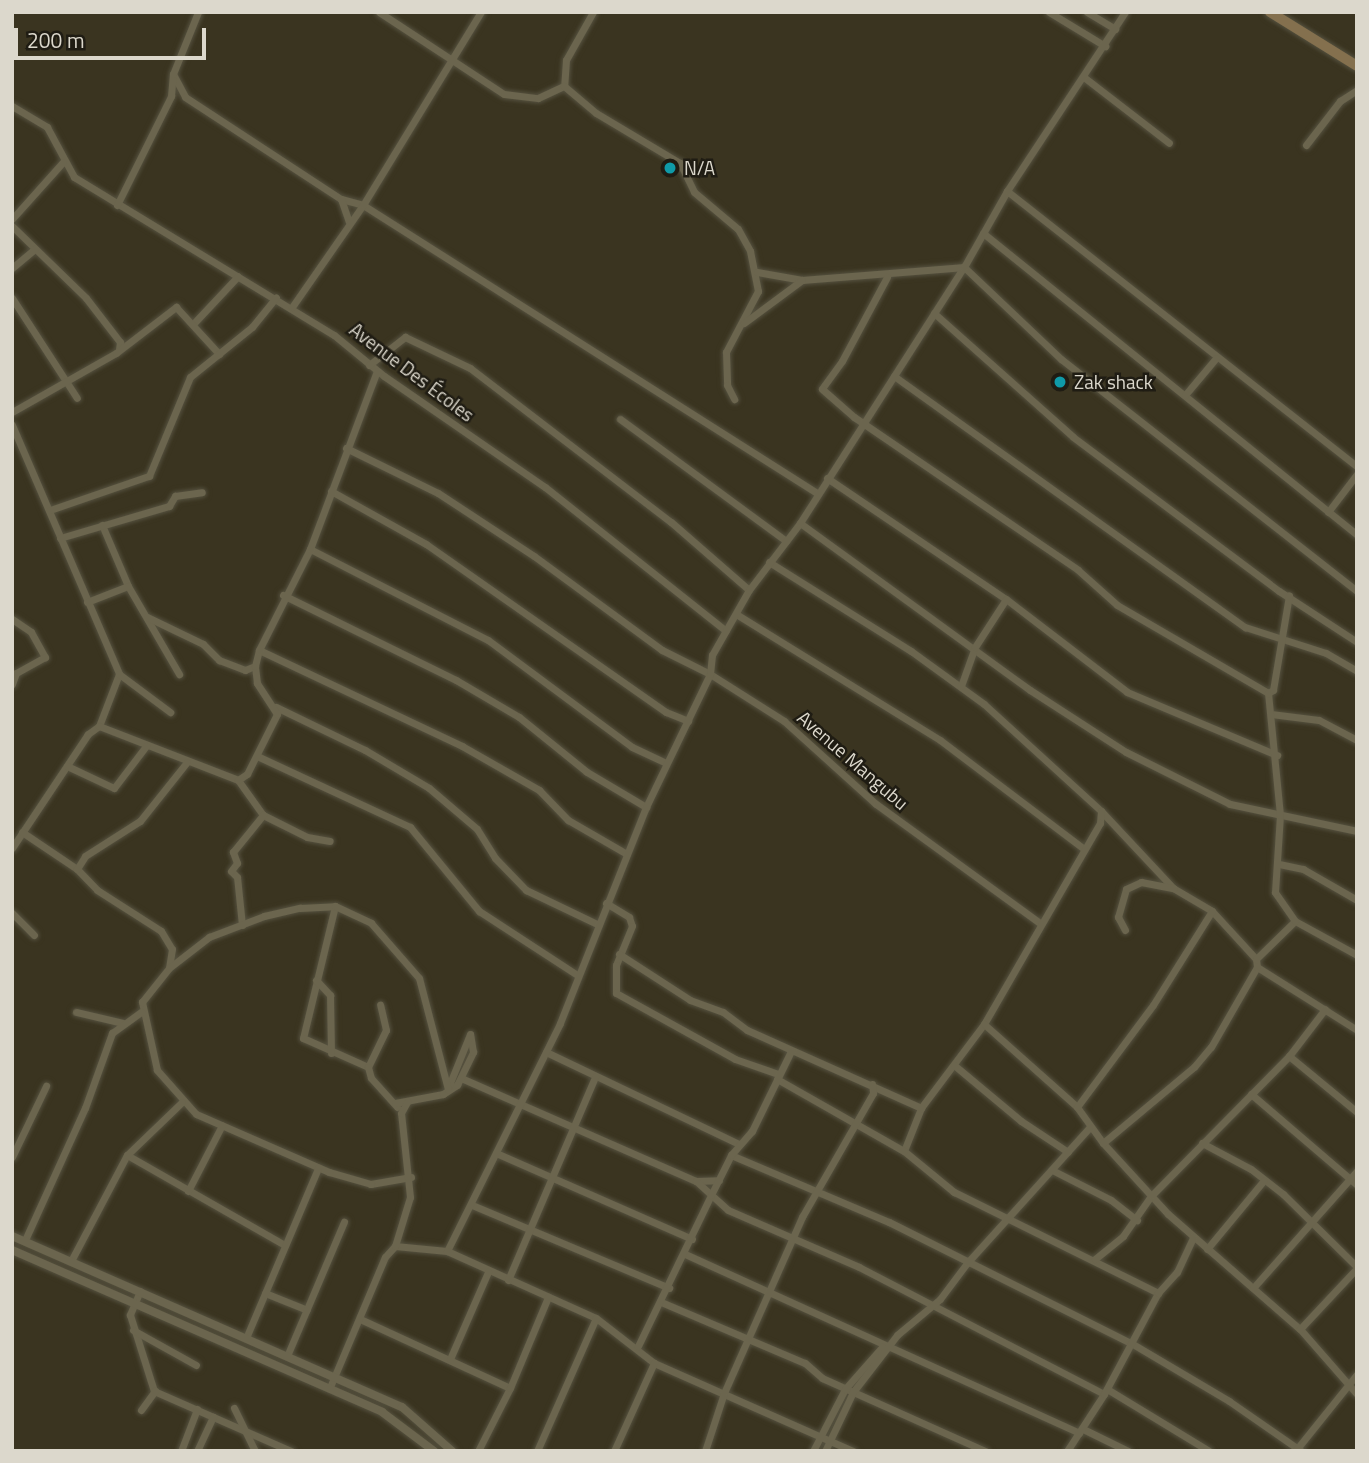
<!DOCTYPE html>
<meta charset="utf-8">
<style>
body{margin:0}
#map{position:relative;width:1369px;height:1463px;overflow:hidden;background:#3a3420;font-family:"Titillium Web",sans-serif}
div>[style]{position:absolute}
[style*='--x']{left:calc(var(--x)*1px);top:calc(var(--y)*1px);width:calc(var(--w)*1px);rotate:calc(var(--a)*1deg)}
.roads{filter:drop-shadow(0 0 2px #55513f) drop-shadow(0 0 2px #55513f)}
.minor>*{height:7px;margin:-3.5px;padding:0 3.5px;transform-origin:3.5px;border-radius:3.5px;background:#6b654e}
.tertiary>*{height:8px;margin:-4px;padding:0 4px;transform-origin:4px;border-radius:4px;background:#6b654e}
.secondary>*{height:10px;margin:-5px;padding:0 5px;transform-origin:5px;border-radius:5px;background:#84704e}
.dots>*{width:19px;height:19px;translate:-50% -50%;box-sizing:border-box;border:4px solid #1f1c13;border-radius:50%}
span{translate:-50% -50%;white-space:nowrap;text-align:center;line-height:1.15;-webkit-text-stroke:5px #1f1c13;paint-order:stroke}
.poi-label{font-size:19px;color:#dcd8cc}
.left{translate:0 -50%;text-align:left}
.street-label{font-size:19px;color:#dcd8cc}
.frame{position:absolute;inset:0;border:14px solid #dcd8cc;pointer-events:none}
.scale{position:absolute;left:14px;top:28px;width:192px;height:32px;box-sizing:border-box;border:4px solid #dcd8cc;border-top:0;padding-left:9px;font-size:21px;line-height:24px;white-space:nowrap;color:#dcd8cc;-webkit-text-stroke:5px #1f1c13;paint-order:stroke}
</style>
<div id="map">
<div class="roads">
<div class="minor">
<div style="--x:379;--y:12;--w:149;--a:33.3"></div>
<div style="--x:504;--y:94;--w:34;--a:7"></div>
<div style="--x:538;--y:98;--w:29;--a:-25"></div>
<div style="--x:593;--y:12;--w:55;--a:119.4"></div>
<div style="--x:566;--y:60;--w:26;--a:94"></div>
<div style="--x:564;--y:86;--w:42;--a:40.2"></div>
<div style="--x:596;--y:113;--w:98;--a:30.8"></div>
<div style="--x:680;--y:163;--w:32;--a:64"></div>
<div style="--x:694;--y:192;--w:57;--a:40.1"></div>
<div style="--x:738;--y:229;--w:25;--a:61"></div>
<div style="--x:750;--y:251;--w:41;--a:78.7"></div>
<div style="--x:758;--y:291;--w:69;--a:117.7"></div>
<div style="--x:726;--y:352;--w:33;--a:88"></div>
<div style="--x:727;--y:385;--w:16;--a:63"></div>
<div style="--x:1049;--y:12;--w:66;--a:31.3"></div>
<div style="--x:1087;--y:12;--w:33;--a:31"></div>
<div style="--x:173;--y:74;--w:26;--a:62"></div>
<div style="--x:185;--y:97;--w:186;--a:33.2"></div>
<div style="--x:341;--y:199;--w:23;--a:15"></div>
<div style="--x:363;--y:205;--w:538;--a:32.39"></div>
<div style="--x:1085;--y:78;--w:106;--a:37.7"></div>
<div style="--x:12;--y:106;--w:41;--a:31"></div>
<div style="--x:47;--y:127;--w:57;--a:61.6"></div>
<div style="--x:74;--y:177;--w:304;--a:31.3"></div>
<div style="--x:334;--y:335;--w:65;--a:39.4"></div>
<div style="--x:384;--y:376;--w:196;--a:34.6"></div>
<div style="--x:545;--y:487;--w:231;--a:38.5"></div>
<div style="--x:1306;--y:145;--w:56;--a:-52.3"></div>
<div style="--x:1340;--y:101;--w:20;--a:-33"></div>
<div style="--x:1007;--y:191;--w:445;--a:38.2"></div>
<div style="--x:341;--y:199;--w:24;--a:71"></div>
<div style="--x:117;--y:205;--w:122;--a:-63.6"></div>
<div style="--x:171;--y:96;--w:22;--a:-85"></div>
<div style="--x:173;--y:74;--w:67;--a:-68"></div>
<div style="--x:12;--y:219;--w:76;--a:-48.2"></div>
<div style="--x:12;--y:226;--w:103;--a:44.2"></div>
<div style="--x:86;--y:298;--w:56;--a:52.3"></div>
<div style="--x:120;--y:342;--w:7;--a:98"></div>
<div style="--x:983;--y:233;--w:481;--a:38.9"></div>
<div style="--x:12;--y:268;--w:30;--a:-40"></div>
<div style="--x:757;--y:272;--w:46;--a:10.1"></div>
<div style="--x:802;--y:280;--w:163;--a:-4.6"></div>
<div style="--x:964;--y:267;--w:134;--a:43.5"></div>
<div style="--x:1061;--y:359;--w:376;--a:38.1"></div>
<div style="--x:887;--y:277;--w:95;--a:118.2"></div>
<div style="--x:842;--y:361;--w:34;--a:126"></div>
<div style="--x:822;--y:389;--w:43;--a:41.2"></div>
<div style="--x:854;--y:417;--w:271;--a:34.3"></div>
<div style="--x:1078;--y:570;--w:52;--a:41.9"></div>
<div style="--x:1117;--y:605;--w:175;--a:30.2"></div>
<div style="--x:12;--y:298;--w:119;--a:57"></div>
<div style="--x:292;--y:307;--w:124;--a:-55.2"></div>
<div style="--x:363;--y:205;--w:226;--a:-58.6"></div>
<div style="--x:934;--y:313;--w:186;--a:41.7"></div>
<div style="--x:1073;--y:437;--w:257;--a:36.8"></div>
<div style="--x:1279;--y:591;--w:93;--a:33.2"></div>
<div style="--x:194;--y:323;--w:64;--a:-46.9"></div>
<div style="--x:744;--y:323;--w:72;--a:-36.6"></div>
<div style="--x:369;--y:365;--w:46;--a:-37.9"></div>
<div style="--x:405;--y:337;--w:72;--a:25.5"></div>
<div style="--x:470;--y:368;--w:253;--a:37.5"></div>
<div style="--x:671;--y:522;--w:103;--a:41.1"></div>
<div style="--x:894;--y:376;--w:432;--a:35.6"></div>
<div style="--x:1245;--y:627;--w:85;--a:17.8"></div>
<div style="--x:1326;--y:653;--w:36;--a:30"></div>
<div style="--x:1185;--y:395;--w:48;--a:-50"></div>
<div style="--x:12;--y:412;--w:120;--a:-29.6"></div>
<div style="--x:116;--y:353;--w:76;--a:-37.5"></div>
<div style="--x:176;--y:307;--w:64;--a:47.5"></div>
<div style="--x:620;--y:419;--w:206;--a:36.3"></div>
<div style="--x:12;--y:425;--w:271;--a:66.7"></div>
<div style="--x:119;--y:674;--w:56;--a:111"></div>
<div style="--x:99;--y:726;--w:14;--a:144"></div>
<div style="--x:88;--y:734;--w:137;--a:123.7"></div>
<div style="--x:346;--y:448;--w:102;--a:26.1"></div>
<div style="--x:438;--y:493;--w:115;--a:33.3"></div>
<div style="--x:534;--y:556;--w:159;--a:36.3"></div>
<div style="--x:662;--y:650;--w:54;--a:26.6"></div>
<div style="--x:710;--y:674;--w:88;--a:32.4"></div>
<div style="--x:784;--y:721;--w:124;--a:42.1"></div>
<div style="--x:876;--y:804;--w:203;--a:36"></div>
<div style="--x:827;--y:478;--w:216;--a:34.1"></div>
<div style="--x:1006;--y:599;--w:153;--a:37.5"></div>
<div style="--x:1127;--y:692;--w:163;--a:22.8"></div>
<div style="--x:331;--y:491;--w:109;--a:29.2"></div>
<div style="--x:426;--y:544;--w:293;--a:35"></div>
<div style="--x:666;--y:712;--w:24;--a:22"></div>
<div style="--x:50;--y:510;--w:105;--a:-19"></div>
<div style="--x:149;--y:476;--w:107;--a:-67.5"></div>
<div style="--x:190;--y:377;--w:80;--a:-38.9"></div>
<div style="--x:252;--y:327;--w:38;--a:-51"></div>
<div style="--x:1328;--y:512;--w:48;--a:-52.7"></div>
<div style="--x:800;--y:523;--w:284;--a:36"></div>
<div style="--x:1030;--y:690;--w:114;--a:32.9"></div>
<div style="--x:1126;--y:752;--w:116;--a:26.6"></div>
<div style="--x:1230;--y:804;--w:130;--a:12"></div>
<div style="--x:102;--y:525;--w:66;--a:66.9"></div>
<div style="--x:128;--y:586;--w:102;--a:59.9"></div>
<div style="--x:60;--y:538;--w:114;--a:-16.4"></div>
<div style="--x:169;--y:506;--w:12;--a:-59"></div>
<div style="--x:175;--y:496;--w:27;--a:-8"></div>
<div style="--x:310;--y:549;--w:200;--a:27.1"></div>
<div style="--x:488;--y:640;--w:179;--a:36.6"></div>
<div style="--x:632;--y:747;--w:38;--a:25"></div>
<div style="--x:769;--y:562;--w:168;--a:32.1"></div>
<div style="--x:911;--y:651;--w:90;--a:36"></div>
<div style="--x:984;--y:704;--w:159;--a:42.4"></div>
<div style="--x:1101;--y:811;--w:105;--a:46.9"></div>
<div style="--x:1173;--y:888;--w:45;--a:30.5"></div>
<div style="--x:1212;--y:911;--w:65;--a:47.5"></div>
<div style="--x:283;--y:595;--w:193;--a:26.2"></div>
<div style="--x:456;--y:680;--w:73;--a:30.4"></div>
<div style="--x:519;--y:717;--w:87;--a:39"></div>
<div style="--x:587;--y:772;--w:69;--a:30.7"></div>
<div style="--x:87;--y:602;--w:44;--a:-21.3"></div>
<div style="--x:736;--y:614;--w:240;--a:31.7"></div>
<div style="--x:940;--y:740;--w:179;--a:37.1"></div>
<div style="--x:147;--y:617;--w:62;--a:25.7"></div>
<div style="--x:203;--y:644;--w:23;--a:45"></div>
<div style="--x:219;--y:660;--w:28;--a:21"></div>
<div style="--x:245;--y:670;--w:11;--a:-22"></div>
<div style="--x:12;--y:619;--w:23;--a:34"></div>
<div style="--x:31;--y:632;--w:29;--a:61"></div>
<div style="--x:45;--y:657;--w:33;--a:151"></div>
<div style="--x:16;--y:673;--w:12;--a:110"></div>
<div style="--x:259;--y:650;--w:225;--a:25.3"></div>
<div style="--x:462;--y:746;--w:89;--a:29.7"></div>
<div style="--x:539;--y:790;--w:42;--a:46"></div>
<div style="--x:568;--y:820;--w:68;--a:30"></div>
<div style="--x:119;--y:674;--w:64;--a:36.7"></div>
<div style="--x:961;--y:686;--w:41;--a:-70.3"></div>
<div style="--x:975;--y:647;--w:57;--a:-57.1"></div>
<div style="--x:276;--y:707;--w:99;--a:25.8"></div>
<div style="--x:365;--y:750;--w:74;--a:30.7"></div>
<div style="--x:429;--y:788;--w:63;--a:40.5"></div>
<div style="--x:477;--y:829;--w:34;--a:58"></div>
<div style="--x:495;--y:858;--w:45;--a:45.9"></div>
<div style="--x:526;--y:890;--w:79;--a:25.6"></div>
<div style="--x:1271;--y:714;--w:48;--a:7.1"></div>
<div style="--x:1319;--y:720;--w:43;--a:27.8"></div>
<div style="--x:99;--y:726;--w:149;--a:21.2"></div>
<div style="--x:238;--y:780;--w:43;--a:54.5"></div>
<div style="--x:263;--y:815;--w:49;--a:26.6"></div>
<div style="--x:307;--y:837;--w:23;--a:10"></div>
<div style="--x:257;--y:756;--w:169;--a:24.9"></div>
<div style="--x:410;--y:827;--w:109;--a:50.6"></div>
<div style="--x:479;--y:911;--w:117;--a:33.1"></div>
<div style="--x:67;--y:766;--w:52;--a:25.1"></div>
<div style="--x:114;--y:788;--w:53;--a:-52.7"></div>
<div style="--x:238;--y:780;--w:11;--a:-34"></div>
<div style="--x:247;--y:774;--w:67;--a:-63.4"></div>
<div style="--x:277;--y:714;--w:37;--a:-123"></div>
<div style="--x:257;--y:683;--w:17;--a:-97"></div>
<div style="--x:255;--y:666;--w:16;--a:-76"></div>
<div style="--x:259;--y:650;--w:113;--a:-63.2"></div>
<div style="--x:310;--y:549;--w:190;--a:-69.4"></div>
<div style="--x:1101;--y:811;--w:12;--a:95"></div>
<div style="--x:1100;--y:823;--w:232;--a:120"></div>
<div style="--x:984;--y:1024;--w:105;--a:126.9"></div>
<div style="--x:921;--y:1108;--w:46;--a:111.6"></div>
<div style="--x:904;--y:1151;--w:65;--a:39.4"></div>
<div style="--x:954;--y:1192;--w:228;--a:26.3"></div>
<div style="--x:22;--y:832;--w:66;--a:33.9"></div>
<div style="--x:77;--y:869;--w:29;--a:46"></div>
<div style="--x:97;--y:890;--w:76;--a:32.6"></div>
<div style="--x:161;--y:931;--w:21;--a:59"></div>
<div style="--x:172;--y:949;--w:18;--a:99"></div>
<div style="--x:1279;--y:864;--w:25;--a:12"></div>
<div style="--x:1303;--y:869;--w:62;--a:29.9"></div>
<div style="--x:77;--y:869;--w:15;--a:-58"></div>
<div style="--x:85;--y:856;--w:65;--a:-32.5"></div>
<div style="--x:140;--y:821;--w:75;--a:-51.5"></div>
<div style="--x:606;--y:903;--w:27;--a:31"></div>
<div style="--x:629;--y:917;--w:9;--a:72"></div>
<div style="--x:632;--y:926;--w:42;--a:112.3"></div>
<div style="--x:616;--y:965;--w:28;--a:90"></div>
<div style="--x:616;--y:993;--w:136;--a:29"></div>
<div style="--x:735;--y:1059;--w:46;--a:19.2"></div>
<div style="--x:335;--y:906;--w:136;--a:103.6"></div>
<div style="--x:303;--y:1038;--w:71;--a:24"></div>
<div style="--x:368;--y:1067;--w:41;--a:-64.1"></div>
<div style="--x:386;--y:1030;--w:26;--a:-103"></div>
<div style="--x:12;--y:913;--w:31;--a:45"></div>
<div style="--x:1295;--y:921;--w:71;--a:28.7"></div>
<div style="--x:242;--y:925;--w:48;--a:-95.9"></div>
<div style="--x:237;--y:877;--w:8;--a:-135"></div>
<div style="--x:231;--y:871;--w:10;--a:-53"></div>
<div style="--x:237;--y:863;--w:12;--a:-110"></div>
<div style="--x:233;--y:852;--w:48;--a:-51"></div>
<div style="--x:1125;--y:930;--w:15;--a:-118"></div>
<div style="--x:1118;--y:917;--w:29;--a:-74"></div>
<div style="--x:1126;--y:889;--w:17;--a:-25"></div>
<div style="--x:1141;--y:882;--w:33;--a:11"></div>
<div style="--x:619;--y:954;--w:85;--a:32.9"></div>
<div style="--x:690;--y:1000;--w:35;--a:20"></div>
<div style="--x:723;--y:1012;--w:30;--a:37"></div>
<div style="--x:747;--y:1030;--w:191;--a:24.1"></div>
<div style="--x:1257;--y:967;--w:118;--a:32.2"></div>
<div style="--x:316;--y:980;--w:21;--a:47"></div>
<div style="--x:330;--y:995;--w:58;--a:89"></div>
<div style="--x:76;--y:1012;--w:48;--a:13.2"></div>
<div style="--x:984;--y:1024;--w:125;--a:41.7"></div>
<div style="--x:1077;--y:1107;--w:44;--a:54.2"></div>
<div style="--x:1103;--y:1143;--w:96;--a:47.5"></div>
<div style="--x:1168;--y:1214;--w:175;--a:41.1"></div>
<div style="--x:1300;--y:1329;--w:86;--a:48.8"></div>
<div style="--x:546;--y:1052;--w:214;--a:25.5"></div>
<div style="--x:1289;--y:1056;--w:88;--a:39.5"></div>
<div style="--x:954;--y:1065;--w:87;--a:39.9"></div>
<div style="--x:1021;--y:1121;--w:56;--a:33.4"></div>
<div style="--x:368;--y:1067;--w:11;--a:75"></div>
<div style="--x:371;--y:1078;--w:39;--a:48"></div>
<div style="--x:461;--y:1078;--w:257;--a:23.7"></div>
<div style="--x:696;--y:1181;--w:23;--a:-2"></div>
<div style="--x:777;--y:1079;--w:146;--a:29.6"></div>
<div style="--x:1251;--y:1094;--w:140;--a:40.6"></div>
<div style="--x:395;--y:1103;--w:49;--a:-10.6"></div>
<div style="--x:443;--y:1094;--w:17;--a:-33"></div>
<div style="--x:457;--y:1085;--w:37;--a:-64"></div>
<div style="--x:473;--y:1052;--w:18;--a:-99"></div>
<div style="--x:470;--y:1034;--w:58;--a:112.2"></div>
<div style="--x:1077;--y:1107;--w:127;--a:-53.3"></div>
<div style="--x:1153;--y:1005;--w:111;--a:-57.9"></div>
<div style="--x:1103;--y:1143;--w:119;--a:-39.9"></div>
<div style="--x:1194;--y:1067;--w:26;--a:-50"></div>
<div style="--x:1211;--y:1047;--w:92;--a:-60.1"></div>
<div style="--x:1257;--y:967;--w:8;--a:-97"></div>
<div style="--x:1256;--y:959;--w:54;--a:-44.3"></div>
<div style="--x:1295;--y:921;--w:35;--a:-125"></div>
<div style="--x:1275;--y:892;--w:77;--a:-86.3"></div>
<div style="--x:1280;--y:815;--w:123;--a:-95.6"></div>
<div style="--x:1268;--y:693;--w:6;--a:-31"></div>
<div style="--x:1273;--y:690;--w:96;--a:-80.4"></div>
<div style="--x:1202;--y:1143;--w:55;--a:28"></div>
<div style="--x:1251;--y:1169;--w:41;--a:38"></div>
<div style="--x:1283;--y:1194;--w:104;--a:44.6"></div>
<div style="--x:496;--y:1153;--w:214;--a:23.7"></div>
<div style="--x:127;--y:1155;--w:182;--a:29.7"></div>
<div style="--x:731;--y:1155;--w:172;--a:23"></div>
<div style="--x:889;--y:1222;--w:271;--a:26.6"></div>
<div style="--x:1131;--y:1343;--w:114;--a:30.6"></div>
<div style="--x:1229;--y:1401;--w:88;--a:34.8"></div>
<div style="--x:12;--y:1157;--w:79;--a:-64.4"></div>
<div style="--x:1052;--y:1170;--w:66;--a:27"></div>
<div style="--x:1111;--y:1200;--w:33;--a:38"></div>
<div style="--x:411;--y:1177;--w:41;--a:170.1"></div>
<div style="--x:371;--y:1184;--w:44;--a:-164.1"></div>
<div style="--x:329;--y:1172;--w:145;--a:-156.4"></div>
<div style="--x:196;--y:1114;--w:59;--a:-131.6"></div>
<div style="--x:157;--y:1070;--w:70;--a:-102.4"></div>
<div style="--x:142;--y:1002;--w:43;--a:-51.5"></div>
<div style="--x:169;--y:968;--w:51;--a:-37.8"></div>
<div style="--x:209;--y:937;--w:59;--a:-20.9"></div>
<div style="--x:264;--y:916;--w:37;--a:-13"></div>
<div style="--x:300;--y:908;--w:35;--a:-3"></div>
<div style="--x:335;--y:906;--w:40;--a:25"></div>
<div style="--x:371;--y:923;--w:73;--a:48.9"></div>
<div style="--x:419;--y:978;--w:115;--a:75.4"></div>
<div style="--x:696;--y:1181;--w:43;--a:42.2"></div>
<div style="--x:728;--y:1210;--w:143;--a:23.5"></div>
<div style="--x:859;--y:1267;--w:276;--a:27.4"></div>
<div style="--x:188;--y:1191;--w:74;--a:-62.7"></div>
<div style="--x:472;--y:1205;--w:214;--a:22.8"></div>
<div style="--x:25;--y:1240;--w:145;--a:-65.6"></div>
<div style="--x:85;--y:1108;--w:80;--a:-70.2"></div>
<div style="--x:112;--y:1033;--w:36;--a:-36"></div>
<div style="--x:395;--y:1246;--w:52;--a:5.5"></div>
<div style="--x:447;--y:1251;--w:254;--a:-63.6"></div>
<div style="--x:560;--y:1023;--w:232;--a:-68.3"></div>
<div style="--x:646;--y:807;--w:148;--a:-64.3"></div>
<div style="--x:710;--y:674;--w:19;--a:-84"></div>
<div style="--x:712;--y:655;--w:75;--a:-60.4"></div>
<div style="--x:749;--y:590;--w:84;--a:-52.7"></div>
<div style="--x:800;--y:523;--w:304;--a:-57.4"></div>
<div style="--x:964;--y:267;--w:87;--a:-60.5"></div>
<div style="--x:1007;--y:191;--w:214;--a:-56.6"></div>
<div style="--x:1207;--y:1249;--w:89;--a:-50.4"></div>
<div style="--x:447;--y:1251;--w:163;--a:24.2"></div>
<div style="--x:596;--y:1318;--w:73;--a:37.8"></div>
<div style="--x:654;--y:1363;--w:218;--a:23.9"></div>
<div style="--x:685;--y:1254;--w:433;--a:24.4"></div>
<div style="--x:1095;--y:1259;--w:36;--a:-39"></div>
<div style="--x:1123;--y:1236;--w:49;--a:-55"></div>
<div style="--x:1151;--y:1196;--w:197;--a:-45.4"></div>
<div style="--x:1289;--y:1056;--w:59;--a:-52.5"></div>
<div style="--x:71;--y:1261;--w:120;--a:-62.2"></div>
<div style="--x:127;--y:1155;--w:76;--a:-43.9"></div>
<div style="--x:508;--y:1280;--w:221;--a:-66.8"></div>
<div style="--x:1253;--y:1288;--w:157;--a:-48.4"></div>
<div style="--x:140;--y:1291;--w:26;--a:113"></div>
<div style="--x:130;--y:1315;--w:80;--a:72.5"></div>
<div style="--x:154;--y:1391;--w:150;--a:23.7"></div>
<div style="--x:265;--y:1293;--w:45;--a:22"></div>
<div style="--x:661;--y:1302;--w:156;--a:23"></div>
<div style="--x:805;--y:1363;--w:23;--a:41"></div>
<div style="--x:822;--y:1378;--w:179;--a:24.1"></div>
<div style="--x:360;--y:1319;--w:165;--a:24.7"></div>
<div style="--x:1300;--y:1329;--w:83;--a:-46.9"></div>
<div style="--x:133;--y:1330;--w:72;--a:29.1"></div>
<div style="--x:246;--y:1338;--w:185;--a:-67"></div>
<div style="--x:638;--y:1346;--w:168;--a:-64.2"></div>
<div style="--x:711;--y:1195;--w:45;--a:-63.4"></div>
<div style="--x:731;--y:1155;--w:32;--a:-49"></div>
<div style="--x:752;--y:1131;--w:89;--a:-64"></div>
<div style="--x:287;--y:1356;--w:146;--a:-67"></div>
<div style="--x:450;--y:1359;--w:95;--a:-66.4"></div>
<div style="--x:330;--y:1387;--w:141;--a:-67.1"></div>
<div style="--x:385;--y:1257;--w:15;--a:-48"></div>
<div style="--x:395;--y:1246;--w:51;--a:-73"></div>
<div style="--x:410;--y:1197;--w:84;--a:-96.1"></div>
<div style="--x:401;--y:1113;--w:13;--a:-61"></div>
<div style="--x:1107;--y:1389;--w:119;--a:31.3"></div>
<div style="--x:234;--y:1408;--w:48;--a:64"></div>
<div style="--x:141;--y:1410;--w:24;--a:-54"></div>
<div style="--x:1083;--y:1429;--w:50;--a:26.1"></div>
<div style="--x:1296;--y:1450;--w:97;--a:-51.2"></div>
<div style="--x:181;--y:1451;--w:45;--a:-69.1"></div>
<div style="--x:197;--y:1451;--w:38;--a:-65"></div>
<div style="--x:478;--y:1451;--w:71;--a:-63.1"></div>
<div style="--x:510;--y:1388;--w:99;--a:-67.3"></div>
<div style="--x:537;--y:1451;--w:145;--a:-66.1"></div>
<div style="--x:614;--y:1451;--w:97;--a:-65.6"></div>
<div style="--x:705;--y:1451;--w:61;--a:-71.9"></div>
<div style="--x:724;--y:1393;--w:193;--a:-66.1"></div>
<div style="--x:802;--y:1217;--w:143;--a:-60.2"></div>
<div style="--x:873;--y:1093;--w:9;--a:-96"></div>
<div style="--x:813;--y:1451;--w:70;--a:-62.7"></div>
<div style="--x:845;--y:1389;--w:56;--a:-48.6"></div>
<div style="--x:825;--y:1451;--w:65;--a:-64.6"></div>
<div style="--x:853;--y:1392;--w:72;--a:-52.3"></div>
<div style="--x:897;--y:1335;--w:56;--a:-39.9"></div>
<div style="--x:940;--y:1299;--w:45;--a:-53.1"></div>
<div style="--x:967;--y:1263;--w:183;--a:-47.9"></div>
<div style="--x:1067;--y:1451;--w:68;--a:-57"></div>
<div style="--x:1104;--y:1394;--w:115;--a:-61.9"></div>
<div style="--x:1158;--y:1293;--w:28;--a:-48"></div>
<div style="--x:1177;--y:1272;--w:38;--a:-65"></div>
</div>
<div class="tertiary">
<div style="--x:12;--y:1236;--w:426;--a:23.7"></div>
<div style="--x:402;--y:1407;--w:67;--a:41.3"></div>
<div style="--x:12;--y:1250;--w:404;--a:23.6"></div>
<div style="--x:382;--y:1412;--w:65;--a:36.9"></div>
</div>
<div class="secondary">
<div style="--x:1270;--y:12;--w:102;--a:31.8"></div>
</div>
</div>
<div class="dots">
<div style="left:670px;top:168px;background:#0f9aa8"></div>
<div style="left:1060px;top:382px;background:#0f9aa8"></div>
</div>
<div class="poi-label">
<span class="left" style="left:684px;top:168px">N/A</span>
<span class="left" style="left:1074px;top:382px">Zak shack</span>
</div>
<div class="street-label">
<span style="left:412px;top:372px;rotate:37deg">Avenue Des Écoles</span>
<span style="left:853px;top:760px;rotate:41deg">Avenue Mangubu</span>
</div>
<div class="frame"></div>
<div class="scale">200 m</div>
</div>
